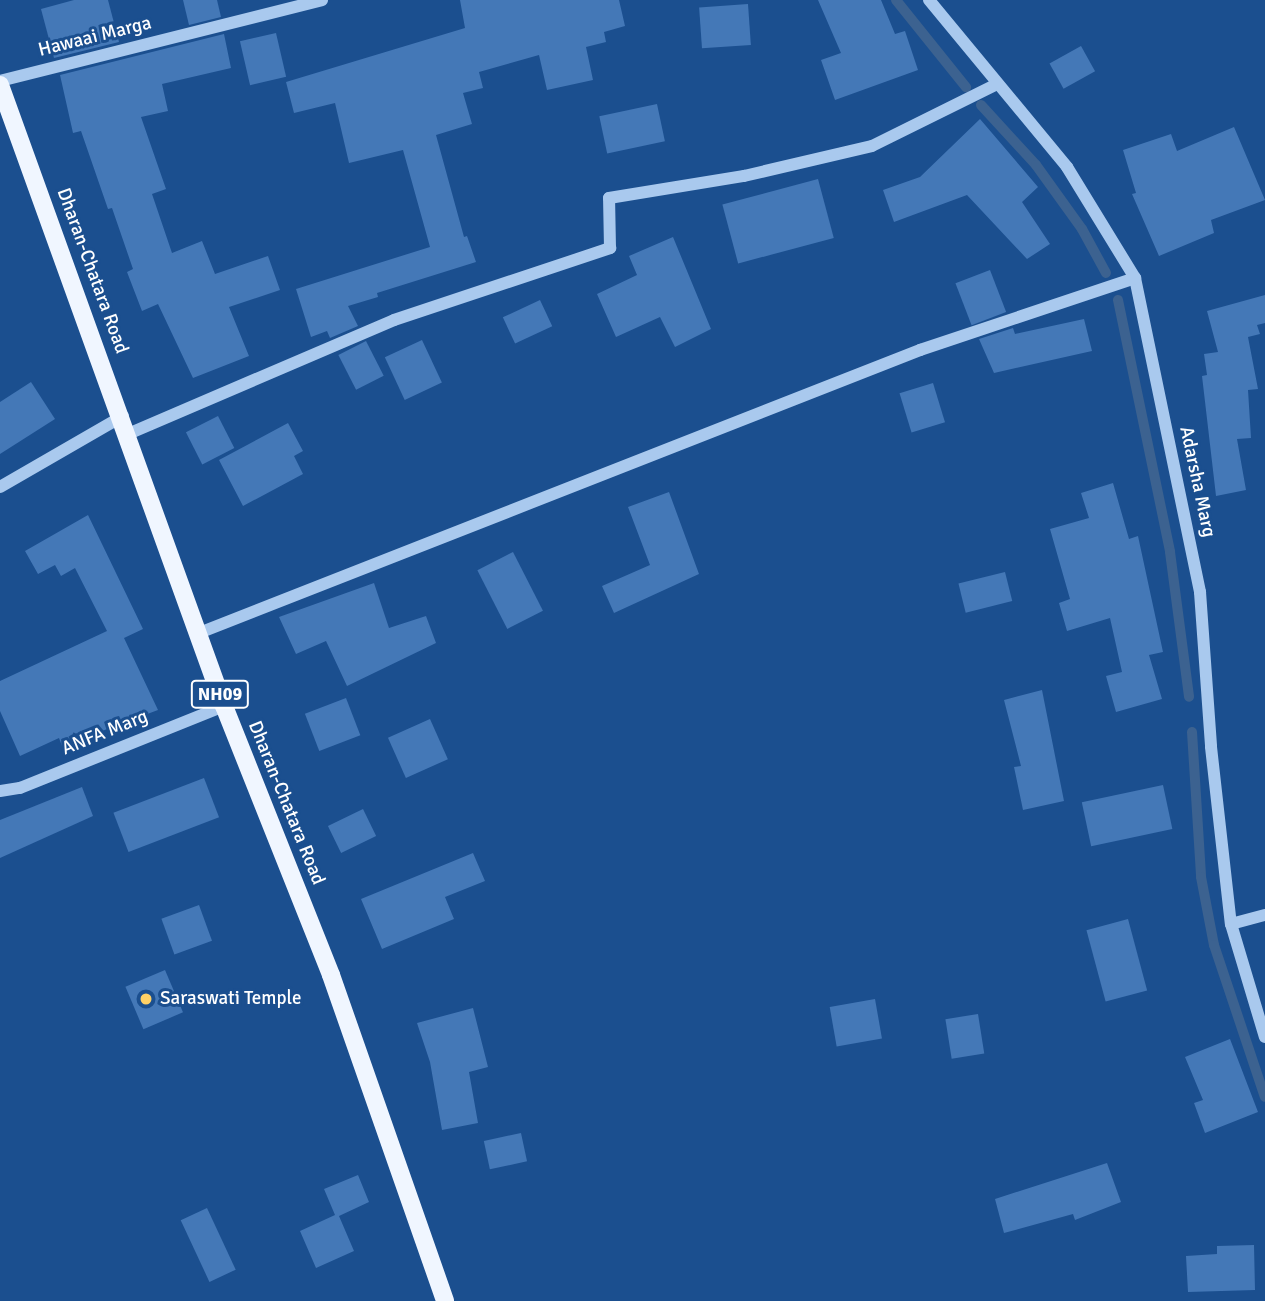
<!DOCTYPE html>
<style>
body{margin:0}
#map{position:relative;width:1265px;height:1301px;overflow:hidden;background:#1b4f8f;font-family:Signika,sans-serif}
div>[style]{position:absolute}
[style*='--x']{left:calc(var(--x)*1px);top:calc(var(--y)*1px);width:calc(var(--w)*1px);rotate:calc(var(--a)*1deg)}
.stream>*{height:10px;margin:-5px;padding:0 5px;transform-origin:5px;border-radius:5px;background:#3c6290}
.building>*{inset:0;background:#4478b7;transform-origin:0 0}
.minor>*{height:12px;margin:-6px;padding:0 6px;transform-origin:6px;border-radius:6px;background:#a9c9ee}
.major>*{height:18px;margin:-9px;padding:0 9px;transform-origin:9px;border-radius:9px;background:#f0f6ff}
.dots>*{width:19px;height:19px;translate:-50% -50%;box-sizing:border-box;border:4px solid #1b4f8f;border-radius:50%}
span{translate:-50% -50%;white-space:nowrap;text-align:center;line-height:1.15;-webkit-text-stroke:6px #1b4f8f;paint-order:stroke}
.shield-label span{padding:2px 5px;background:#1b4f8f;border:2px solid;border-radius:5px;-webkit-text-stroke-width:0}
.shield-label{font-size:18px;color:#fff;font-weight:700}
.street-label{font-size:19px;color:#fff}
.poi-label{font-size:19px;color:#fff}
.left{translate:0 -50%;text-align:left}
</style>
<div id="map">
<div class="stream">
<div style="--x:896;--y:0;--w:112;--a:51.2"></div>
<div style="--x:981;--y:105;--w:81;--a:47.5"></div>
<div style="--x:1036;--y:165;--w:79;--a:54.3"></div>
<div style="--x:1082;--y:229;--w:50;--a:61.4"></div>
<div style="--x:1118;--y:300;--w:257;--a:78.3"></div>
<div style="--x:1170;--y:552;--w:146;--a:82.5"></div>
<div style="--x:1192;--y:732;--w:145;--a:86.4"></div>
<div style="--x:1201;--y:877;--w:69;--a:79.2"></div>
<div style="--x:1214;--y:945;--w:160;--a:71.5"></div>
</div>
<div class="building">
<div style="clip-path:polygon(74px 0,108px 0,119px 42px,54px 58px,41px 9px)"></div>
<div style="clip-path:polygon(183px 0,217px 0,221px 17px,189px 25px)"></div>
<div style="clip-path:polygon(460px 0,619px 0,625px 26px,604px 32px,606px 42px,586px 47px,593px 80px,547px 90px,539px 55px,479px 72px,483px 88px,463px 93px,472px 124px,436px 135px,464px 237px,467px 236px,476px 262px,377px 293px,378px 297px,348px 306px,358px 326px,330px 338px,327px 331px,311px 337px,296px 289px,430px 247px,403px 150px,349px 163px,335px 103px,294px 113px,286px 82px,465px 28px)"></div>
<div style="clip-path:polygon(818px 0,881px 0,895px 34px,905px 31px,918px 70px,835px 100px,821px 60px,841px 53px)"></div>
<div style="left:748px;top:4px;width:41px;height:49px;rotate:86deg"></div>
<div style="left:276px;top:33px;width:45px;height:37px;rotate:77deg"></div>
<div style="clip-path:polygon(224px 34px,231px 68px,162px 84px,168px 111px,141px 117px,166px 189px,152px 194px,172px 253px,202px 241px,215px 274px,268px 256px,280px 290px,229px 307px,249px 356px,193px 378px,158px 304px,142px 311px,127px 272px,133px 269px,112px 208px,108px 209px,81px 131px,73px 133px,60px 75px)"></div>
<div style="left:1081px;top:46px;width:29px;height:36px;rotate:61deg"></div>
<div style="left:657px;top:104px;width:38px;height:59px;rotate:78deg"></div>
<div style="clip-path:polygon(980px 119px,1038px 187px,1022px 202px,1050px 244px,1027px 259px,967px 195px,894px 222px,883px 190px,920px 177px)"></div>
<div style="clip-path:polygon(1234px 127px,1265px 200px,1211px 220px,1214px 233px,1159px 256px,1132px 194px,1136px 193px,1123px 150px,1171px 134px,1177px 151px)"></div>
<div style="left:818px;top:179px;width:61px;height:99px;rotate:75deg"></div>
<div style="clip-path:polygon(673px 237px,711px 329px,675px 347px,660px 317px,616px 337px,597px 294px,637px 275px,629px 256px)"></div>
<div style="left:990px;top:270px;width:45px;height:37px;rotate:69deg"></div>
<div style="clip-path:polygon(1265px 295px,1265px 323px,1257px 325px,1260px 334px,1248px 337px,1258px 389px,1248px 390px,1251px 438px,1237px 439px,1246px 490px,1216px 496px,1202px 376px,1207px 375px,1204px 354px,1218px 352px,1207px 311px)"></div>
<div style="left:540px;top:300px;width:29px;height:41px;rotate:65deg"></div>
<div style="clip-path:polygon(1084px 319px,1092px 351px,994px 373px,979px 339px,1013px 328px,1015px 334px)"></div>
<div style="left:422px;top:340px;width:47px;height:41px;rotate:65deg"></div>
<div style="left:366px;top:341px;width:39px;height:31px;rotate:63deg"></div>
<div style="clip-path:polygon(31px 382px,55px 419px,0 454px,0 402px)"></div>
<div style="left:933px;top:383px;width:41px;height:35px;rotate:73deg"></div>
<div style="left:218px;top:416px;width:36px;height:36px;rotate:63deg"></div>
<div style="clip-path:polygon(288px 423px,303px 451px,294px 456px,303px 474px,243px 506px,219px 460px)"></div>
<div style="clip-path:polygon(1113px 483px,1129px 539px,1138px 536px,1163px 652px,1149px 655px,1162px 699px,1116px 712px,1106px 676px,1122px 672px,1110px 618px,1067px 631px,1059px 603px,1070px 599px,1050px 529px,1089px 518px,1081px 493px)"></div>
<div style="clip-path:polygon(669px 492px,699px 574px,614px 613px,602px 586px,650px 565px,628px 507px)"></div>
<div style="clip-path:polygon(88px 515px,143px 629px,124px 638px,158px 710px,62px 746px,59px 738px,20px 756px,0 711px,0 681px,107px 631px,75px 568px,61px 576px,55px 565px,38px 574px,25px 551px)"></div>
<div style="left:513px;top:552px;width:66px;height:40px;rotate:63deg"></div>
<div style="left:1005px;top:572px;width:30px;height:48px;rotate:76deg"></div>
<div style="clip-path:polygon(374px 583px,389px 628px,426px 616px,436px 643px,347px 686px,326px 641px,296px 654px,279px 617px)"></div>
<div style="clip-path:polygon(1042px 690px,1064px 801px,1023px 810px,1014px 767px,1021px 766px,1004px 700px)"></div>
<div style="left:346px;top:698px;width:40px;height:44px;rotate:69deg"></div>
<div style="left:430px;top:719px;width:44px;height:46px;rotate:66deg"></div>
<div style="left:204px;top:778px;width:42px;height:97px;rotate:69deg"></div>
<div style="left:1163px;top:785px;width:45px;height:83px;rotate:78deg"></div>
<div style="clip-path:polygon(82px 787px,93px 816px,0 858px,0 820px)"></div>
<div style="left:363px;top:809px;width:30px;height:39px;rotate:64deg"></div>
<div style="clip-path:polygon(473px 853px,485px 881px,445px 897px,454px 919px,382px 949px,361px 899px)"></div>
<div style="left:199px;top:905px;width:38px;height:40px;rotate:70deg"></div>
<div style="left:1128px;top:919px;width:74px;height:43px;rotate:75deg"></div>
<div style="left:165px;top:970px;width:46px;height:43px;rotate:67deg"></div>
<div style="left:875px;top:999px;width:40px;height:46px;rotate:80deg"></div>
<div style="clip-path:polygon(473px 1008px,488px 1067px,469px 1072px,478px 1123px,442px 1130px,430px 1062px,417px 1023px)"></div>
<div style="left:978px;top:1014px;width:40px;height:33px;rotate:81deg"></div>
<div style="clip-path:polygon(1230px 1039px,1258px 1112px,1205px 1133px,1194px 1103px,1203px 1100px,1185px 1057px)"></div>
<div style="left:521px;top:1133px;width:29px;height:38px;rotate:78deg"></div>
<div style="clip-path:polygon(1107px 1163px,1121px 1202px,1075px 1220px,1073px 1214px,1004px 1233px,995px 1199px)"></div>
<div style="clip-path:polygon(358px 1175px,369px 1202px,339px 1216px,354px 1251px,316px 1268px,300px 1231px,335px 1215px,324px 1189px)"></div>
<div style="left:207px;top:1208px;width:68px;height:29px;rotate:65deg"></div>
<div style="clip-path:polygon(1254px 1245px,1255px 1290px,1188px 1292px,1186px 1256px,1217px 1254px,1217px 1246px)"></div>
</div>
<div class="minor">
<div style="--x:929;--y:0;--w:217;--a:50.4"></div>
<div style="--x:1067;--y:167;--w:130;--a:58.5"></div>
<div style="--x:1135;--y:278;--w:321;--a:78.3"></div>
<div style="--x:1200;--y:592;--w:155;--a:85.9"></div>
<div style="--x:1211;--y:747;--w:178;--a:83.6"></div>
<div style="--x:1231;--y:924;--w:118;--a:73.3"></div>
<div style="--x:0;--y:81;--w:332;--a:-14.1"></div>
<div style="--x:128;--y:434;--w:289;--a:-23.2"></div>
<div style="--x:394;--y:320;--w:228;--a:-18.4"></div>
<div style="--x:610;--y:248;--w:50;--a:-91.1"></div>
<div style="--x:609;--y:198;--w:137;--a:-9.3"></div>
<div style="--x:744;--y:176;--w:131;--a:-13.2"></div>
<div style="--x:872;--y:146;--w:140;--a:-26.4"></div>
<div style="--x:0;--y:487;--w:142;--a:-30"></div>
<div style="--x:199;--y:633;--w:775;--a:-21.43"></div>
<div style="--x:920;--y:350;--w:227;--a:-18.5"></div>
<div style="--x:0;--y:791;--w:20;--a:-9"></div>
<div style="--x:20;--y:788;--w:220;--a:-21.9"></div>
<div style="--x:1231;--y:924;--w:35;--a:-15"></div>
</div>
<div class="major">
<div style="--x:0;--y:85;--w:660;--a:70.17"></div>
<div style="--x:224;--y:706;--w:289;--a:68.3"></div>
<div style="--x:331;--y:975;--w:345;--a:70.7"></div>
</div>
<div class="dots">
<div style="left:146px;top:999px;background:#ffd166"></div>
</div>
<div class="shield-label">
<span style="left:220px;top:694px">NH09</span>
</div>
<div class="street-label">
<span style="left:95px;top:37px;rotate:-14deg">Hawaai Marga</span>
<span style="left:92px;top:271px;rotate:70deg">Dharan-Chatara Road</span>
<span style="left:1197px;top:482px;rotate:78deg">Adarsha Marg</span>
<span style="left:105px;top:733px;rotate:-22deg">ANFA Marg</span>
<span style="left:286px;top:803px;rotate:68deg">Dharan-Chatara Road</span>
</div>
<div class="poi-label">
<span class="left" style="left:160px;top:999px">Saraswati Temple</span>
</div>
</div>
